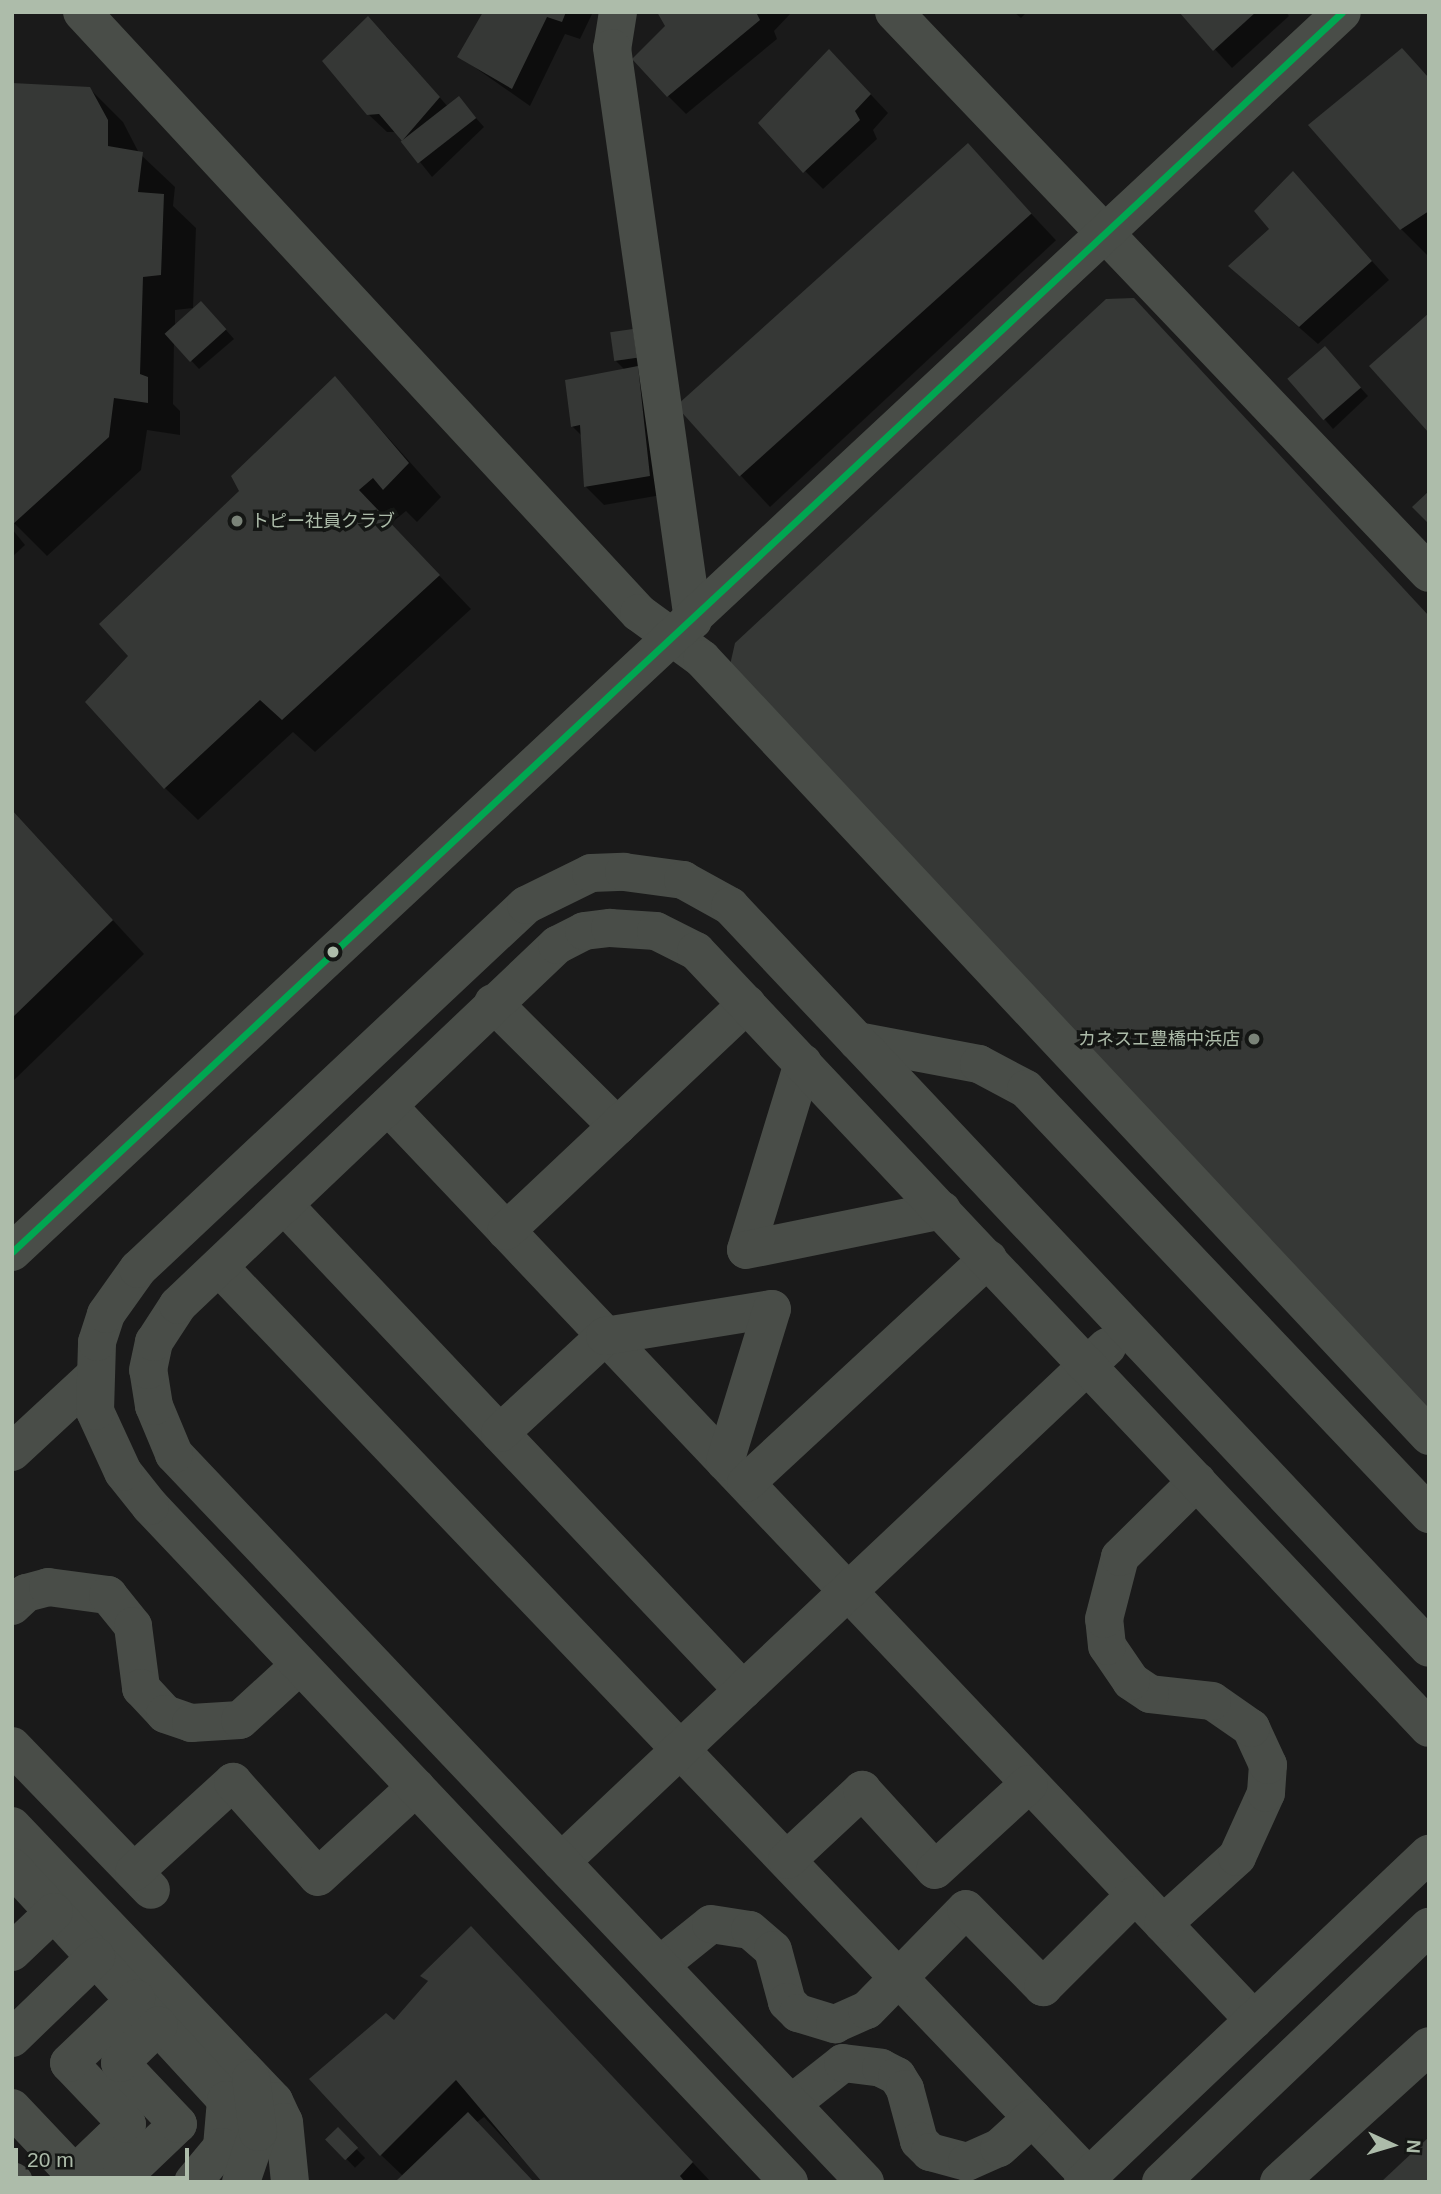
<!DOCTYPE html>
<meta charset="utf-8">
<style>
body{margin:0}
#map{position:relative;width:1441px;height:2194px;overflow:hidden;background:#1a1a1a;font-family:Helvetica,"Noto Sans JP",sans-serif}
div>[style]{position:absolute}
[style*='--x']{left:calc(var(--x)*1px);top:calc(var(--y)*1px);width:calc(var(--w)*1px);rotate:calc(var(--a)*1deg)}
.shadow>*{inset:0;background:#0007;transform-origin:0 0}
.building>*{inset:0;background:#363836;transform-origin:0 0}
.minor>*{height:38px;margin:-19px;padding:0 19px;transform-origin:19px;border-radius:19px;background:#494d48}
.bus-1>*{height:7px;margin:-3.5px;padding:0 3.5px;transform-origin:3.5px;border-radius:3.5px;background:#00a651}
.dots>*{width:19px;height:19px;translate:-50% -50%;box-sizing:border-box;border:4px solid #141614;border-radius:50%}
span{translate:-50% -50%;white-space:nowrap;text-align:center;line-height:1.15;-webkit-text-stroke:7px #141614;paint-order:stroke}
.poi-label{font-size:18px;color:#adbcaa}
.left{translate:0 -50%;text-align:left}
.right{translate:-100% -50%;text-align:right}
.frame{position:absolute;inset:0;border:14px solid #adbcaa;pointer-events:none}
.north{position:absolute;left:1357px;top:2110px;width:70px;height:70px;-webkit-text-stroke:5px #141614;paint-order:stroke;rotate:94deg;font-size:19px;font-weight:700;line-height:28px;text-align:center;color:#adbcaa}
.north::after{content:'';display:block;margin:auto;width:24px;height:32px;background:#adbcaa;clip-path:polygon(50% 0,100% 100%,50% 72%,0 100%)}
.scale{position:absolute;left:14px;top:2148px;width:175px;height:32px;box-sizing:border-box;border:4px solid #adbcaa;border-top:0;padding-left:9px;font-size:21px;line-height:24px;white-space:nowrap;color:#adbcaa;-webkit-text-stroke:5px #141614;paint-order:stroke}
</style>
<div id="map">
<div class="shadow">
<div style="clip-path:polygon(485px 12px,593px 12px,580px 39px,565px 34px,530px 106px,460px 57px)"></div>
<div style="clip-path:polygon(660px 12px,792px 12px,774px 31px,777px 39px,686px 114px,668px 96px,667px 26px)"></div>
<div style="clip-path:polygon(1014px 12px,1027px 12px,1021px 18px)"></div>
<div style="clip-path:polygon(1181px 12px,1286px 12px,1289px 16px,1232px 68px)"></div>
<div style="clip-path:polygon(386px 36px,449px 108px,459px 99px,484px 127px,432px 177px,396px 132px,387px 132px,368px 114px)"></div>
<div style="clip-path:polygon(1402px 50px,1429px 78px,1427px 255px,1401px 229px)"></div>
<div style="clip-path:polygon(847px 69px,888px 113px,873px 130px,877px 139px,823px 189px,805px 171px)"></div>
<div style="clip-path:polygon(90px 89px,123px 122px,139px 153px,175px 187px,173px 206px,196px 228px,193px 308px,175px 310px,175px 324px,210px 312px,234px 339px,199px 369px,174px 342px,173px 404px,180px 411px,180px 435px,147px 430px,141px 470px,47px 556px,12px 521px)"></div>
<div style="left:968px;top:146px;width:129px;height:391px;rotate:47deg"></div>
<div style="clip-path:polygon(1293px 173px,1389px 280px,1318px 344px,1230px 267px,1272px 229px)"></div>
<div style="clip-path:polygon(632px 330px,667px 494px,604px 505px,586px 487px,583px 437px,572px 426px,625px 370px,616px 361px)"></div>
<div style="clip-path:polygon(1334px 358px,1368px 396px,1333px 429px,1290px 379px)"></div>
<div style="clip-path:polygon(335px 378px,441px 497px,417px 522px,406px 511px,390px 524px,471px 609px,315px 752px,293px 732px,198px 820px,165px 788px,131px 656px,241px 491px)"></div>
<div style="clip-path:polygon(12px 529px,25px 545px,12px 557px)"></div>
<div style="clip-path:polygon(12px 810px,144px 954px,12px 1082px)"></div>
<div style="clip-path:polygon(503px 1961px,711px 2182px,544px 2182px,484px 2117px,403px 2176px,381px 2155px,394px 2023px,429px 1982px,423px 1976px)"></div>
<div style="left:338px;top:2130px;width:39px;height:14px;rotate:46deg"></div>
</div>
<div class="building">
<div style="clip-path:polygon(483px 12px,566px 12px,562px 22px,547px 17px,512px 89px,457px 57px)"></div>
<div style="clip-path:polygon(657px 12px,756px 12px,760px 20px,667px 97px,632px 59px,665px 26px)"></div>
<div style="clip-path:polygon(1179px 12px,1256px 12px,1213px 51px)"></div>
<div style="clip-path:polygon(368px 16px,440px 97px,402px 141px,379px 114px,367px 115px,322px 61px)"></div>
<div style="clip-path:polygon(1402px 48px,1429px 78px,1429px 211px,1400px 230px,1308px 125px)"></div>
<div style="clip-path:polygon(829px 49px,871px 94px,855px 111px,860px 120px,803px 173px,758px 123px)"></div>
<div style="clip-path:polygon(12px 83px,90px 87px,108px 120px,108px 146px,143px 152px,138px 192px,164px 194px,161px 275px,143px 277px,140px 374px,148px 377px,148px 403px,114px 398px,109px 437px,12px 525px)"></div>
<div style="left:459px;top:96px;width:28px;height:74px;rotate:52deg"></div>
<div style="left:968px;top:143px;width:95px;height:393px;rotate:48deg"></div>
<div style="clip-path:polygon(1293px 171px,1372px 261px,1299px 327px,1228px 266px,1269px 229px,1254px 211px)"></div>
<div style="clip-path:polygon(1134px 298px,1429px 616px,1429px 1412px,730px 665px,735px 643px,1106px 299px)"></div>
<div style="left:201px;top:301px;width:38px;height:49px;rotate:48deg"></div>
<div style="clip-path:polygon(1429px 313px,1429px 433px,1369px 366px)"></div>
<div style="left:633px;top:329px;width:29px;height:23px;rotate:82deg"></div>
<div style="left:1325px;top:346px;width:55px;height:50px;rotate:49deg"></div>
<div style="clip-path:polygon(638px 366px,650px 476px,584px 487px,580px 425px,571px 427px,565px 380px)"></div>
<div style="clip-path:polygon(335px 376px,409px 463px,383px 490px,373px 478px,359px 490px,440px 575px,282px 720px,260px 700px,164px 789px,85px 702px,128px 656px,99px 624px,239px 491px,231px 476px)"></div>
<div style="clip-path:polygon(1429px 491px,1429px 524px,1412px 507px)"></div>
<div style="clip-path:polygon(12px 810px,113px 920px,12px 1018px)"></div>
<div style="clip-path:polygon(471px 1926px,693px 2162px,680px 2176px,685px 2182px,542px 2182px,456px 2080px,380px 2156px,309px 2079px,386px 2013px,394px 2020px,428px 1981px,420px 1976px)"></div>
<div style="clip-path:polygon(468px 2112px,534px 2182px,395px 2182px)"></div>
<div style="left:338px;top:2127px;width:29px;height:18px;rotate:46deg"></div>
<div style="clip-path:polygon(1429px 2137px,1429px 2182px,1381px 2182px)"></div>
</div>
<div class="minor">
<div style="--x:82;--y:12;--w:819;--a:47.18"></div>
<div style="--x:639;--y:613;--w:78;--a:36.1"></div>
<div style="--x:702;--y:659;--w:1064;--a:46.9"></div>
<div style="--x:618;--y:12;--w:36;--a:99"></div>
<div style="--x:612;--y:48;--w:578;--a:81.94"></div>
<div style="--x:894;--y:12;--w:775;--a:46.36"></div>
<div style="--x:493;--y:1003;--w:175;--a:44.8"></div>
<div style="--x:857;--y:1041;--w:124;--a:10.7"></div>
<div style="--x:979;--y:1064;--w:53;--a:28"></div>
<div style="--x:1026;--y:1089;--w:586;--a:46.52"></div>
<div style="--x:803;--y:1063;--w:195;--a:107"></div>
<div style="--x:746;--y:1250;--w:200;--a:-11.5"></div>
<div style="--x:388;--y:1106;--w:1259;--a:46.54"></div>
<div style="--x:284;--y:1205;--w:668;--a:46.58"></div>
<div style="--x:506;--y:1231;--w:331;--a:-43.3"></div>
<div style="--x:12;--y:1252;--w:1818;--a:-42.99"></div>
<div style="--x:219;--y:1267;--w:1259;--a:46.29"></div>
<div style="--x:500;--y:1433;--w:143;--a:-42.7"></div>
<div style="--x:605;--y:1336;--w:169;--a:-9.2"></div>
<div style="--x:772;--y:1309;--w:160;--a:107.1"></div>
<div style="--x:12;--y:1452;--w:109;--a:-42.8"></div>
<div style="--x:746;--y:1483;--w:330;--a:-42.8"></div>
<div style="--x:12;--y:1606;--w:19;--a:-43"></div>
<div style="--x:26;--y:1593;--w:23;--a:-15"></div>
<div style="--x:48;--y:1587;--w:61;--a:7.6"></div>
<div style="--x:108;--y:1595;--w:40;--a:51"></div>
<div style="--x:133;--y:1626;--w:63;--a:82.6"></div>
<div style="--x:141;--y:1688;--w:35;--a:47"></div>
<div style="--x:165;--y:1714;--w:28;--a:19"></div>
<div style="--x:191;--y:1723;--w:49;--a:-3.5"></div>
<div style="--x:240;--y:1720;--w:81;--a:-42.5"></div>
<div style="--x:12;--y:1746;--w:200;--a:46"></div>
<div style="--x:12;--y:1826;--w:380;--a:46.4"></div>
<div style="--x:274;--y:2101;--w:23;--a:65"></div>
<div style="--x:284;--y:2122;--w:60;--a:84.3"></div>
<div style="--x:787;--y:1860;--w:103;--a:-43"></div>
<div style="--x:862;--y:1790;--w:108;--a:47.6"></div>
<div style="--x:935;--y:1870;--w:127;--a:-42.5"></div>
<div style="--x:561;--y:1862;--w:751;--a:-43.33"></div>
<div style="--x:12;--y:1867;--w:316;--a:47.4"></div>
<div style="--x:226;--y:2100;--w:47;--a:94.9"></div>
<div style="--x:222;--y:2147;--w:45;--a:129.6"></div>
<div style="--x:134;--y:1872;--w:134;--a:-42.3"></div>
<div style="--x:233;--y:1782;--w:127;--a:48.2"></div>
<div style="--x:318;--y:1877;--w:133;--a:-42.6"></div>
<div style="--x:1163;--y:1924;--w:100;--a:-42.2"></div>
<div style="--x:1237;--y:1857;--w:70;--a:-65.6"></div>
<div style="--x:1266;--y:1793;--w:28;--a:-86"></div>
<div style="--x:1268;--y:1765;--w:41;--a:-114.7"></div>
<div style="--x:1251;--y:1728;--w:47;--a:-145.3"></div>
<div style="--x:1212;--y:1701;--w:62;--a:-173.6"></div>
<div style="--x:1150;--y:1694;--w:23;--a:-146"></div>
<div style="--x:1131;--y:1681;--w:42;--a:-124.4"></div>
<div style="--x:1107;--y:1646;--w:27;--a:-96"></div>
<div style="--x:1104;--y:1619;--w:64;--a:-75.5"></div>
<div style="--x:1120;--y:1557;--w:108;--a:-44.6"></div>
<div style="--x:12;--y:1952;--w:58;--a:-43.6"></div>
<div style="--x:660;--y:1965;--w:65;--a:-38.8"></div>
<div style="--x:711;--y:1924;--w:39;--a:9"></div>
<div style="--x:750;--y:1930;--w:30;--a:41"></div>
<div style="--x:773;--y:1950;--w:54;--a:74.9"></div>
<div style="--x:787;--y:2002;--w:16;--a:45"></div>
<div style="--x:798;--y:2013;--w:39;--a:17"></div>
<div style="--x:835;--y:2024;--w:35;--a:-24"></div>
<div style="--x:867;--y:2010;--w:141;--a:-45.6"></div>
<div style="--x:966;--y:1909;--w:110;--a:45.4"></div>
<div style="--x:1043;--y:1987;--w:130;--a:-45"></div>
<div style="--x:12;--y:2038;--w:117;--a:-44"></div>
<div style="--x:791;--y:2104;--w:66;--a:-38.3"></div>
<div style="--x:843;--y:2063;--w:38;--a:7"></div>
<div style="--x:881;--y:2068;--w:18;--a:27"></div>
<div style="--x:897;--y:2076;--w:15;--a:58"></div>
<div style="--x:905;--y:2089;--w:54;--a:74.9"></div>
<div style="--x:919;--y:2141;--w:16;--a:45"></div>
<div style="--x:930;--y:2152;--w:38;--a:15"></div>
<div style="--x:967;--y:2162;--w:35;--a:-24"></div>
<div style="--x:999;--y:2148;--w:45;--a:-42.3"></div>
<div style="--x:12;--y:2108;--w:102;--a:46.6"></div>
<div style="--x:75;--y:2174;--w:72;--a:-43.9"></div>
<div style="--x:127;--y:2124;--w:84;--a:-133.6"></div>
<div style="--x:69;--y:2063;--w:93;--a:-43.7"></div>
<div style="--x:12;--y:2181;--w:2;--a:27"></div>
<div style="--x:117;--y:2182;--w:84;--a:-43.6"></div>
<div style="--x:178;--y:2124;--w:84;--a:-133.6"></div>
<div style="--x:120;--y:2063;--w:54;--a:-44.3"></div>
<div style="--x:241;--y:2182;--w:53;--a:-71.2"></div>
<div style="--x:258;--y:2132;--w:54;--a:-97.4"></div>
<div style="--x:789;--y:2182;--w:930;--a:-133.39"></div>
<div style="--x:150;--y:1506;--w:43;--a:-128.5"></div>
<div style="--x:123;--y:1472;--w:67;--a:-114.7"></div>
<div style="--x:95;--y:1411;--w:69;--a:-88.3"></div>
<div style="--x:97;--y:1342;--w:29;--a:-72"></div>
<div style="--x:106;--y:1314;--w:55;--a:-54.6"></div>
<div style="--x:138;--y:1269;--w:532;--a:-43.17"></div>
<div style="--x:526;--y:905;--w:72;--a:-26.2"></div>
<div style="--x:591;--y:873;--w:33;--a:-2"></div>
<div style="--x:624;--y:872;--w:60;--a:7.7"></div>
<div style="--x:683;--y:880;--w:54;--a:29"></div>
<div style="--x:730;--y:906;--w:1019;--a:46.71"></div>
<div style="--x:865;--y:2182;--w:1004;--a:-133.51"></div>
<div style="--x:174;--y:1454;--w:52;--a:-112.6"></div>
<div style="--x:154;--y:1406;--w:36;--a:-99"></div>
<div style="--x:148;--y:1370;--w:29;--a:-78"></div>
<div style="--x:154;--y:1342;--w:44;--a:-57"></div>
<div style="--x:178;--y:1305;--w:523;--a:-43.53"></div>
<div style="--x:557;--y:945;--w:30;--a:-27"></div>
<div style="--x:584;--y:931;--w:26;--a:-7"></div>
<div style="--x:610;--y:928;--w:46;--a:3.7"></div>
<div style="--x:656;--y:931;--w:45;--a:26.6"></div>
<div style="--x:696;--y:951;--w:1068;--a:46.67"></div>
<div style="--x:1083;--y:2182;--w:477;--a:-43.5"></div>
<div style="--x:1161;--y:2182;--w:370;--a:-43.6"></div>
<div style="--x:1279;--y:2182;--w:202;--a:-42.2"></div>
</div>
<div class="bus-1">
<div style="--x:12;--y:1252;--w:1818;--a:-42.99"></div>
</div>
<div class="dots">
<div style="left:237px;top:521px;background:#7a8378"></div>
<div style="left:333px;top:952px;background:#adbcaa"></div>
<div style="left:1254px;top:1039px;background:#7a8378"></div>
</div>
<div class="poi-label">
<span class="left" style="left:251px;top:521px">トピー社員クラブ</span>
<span class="right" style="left:1240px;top:1039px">カネスエ豊橋中浜店</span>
</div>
<div class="frame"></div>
<div class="north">N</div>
<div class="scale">20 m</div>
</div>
